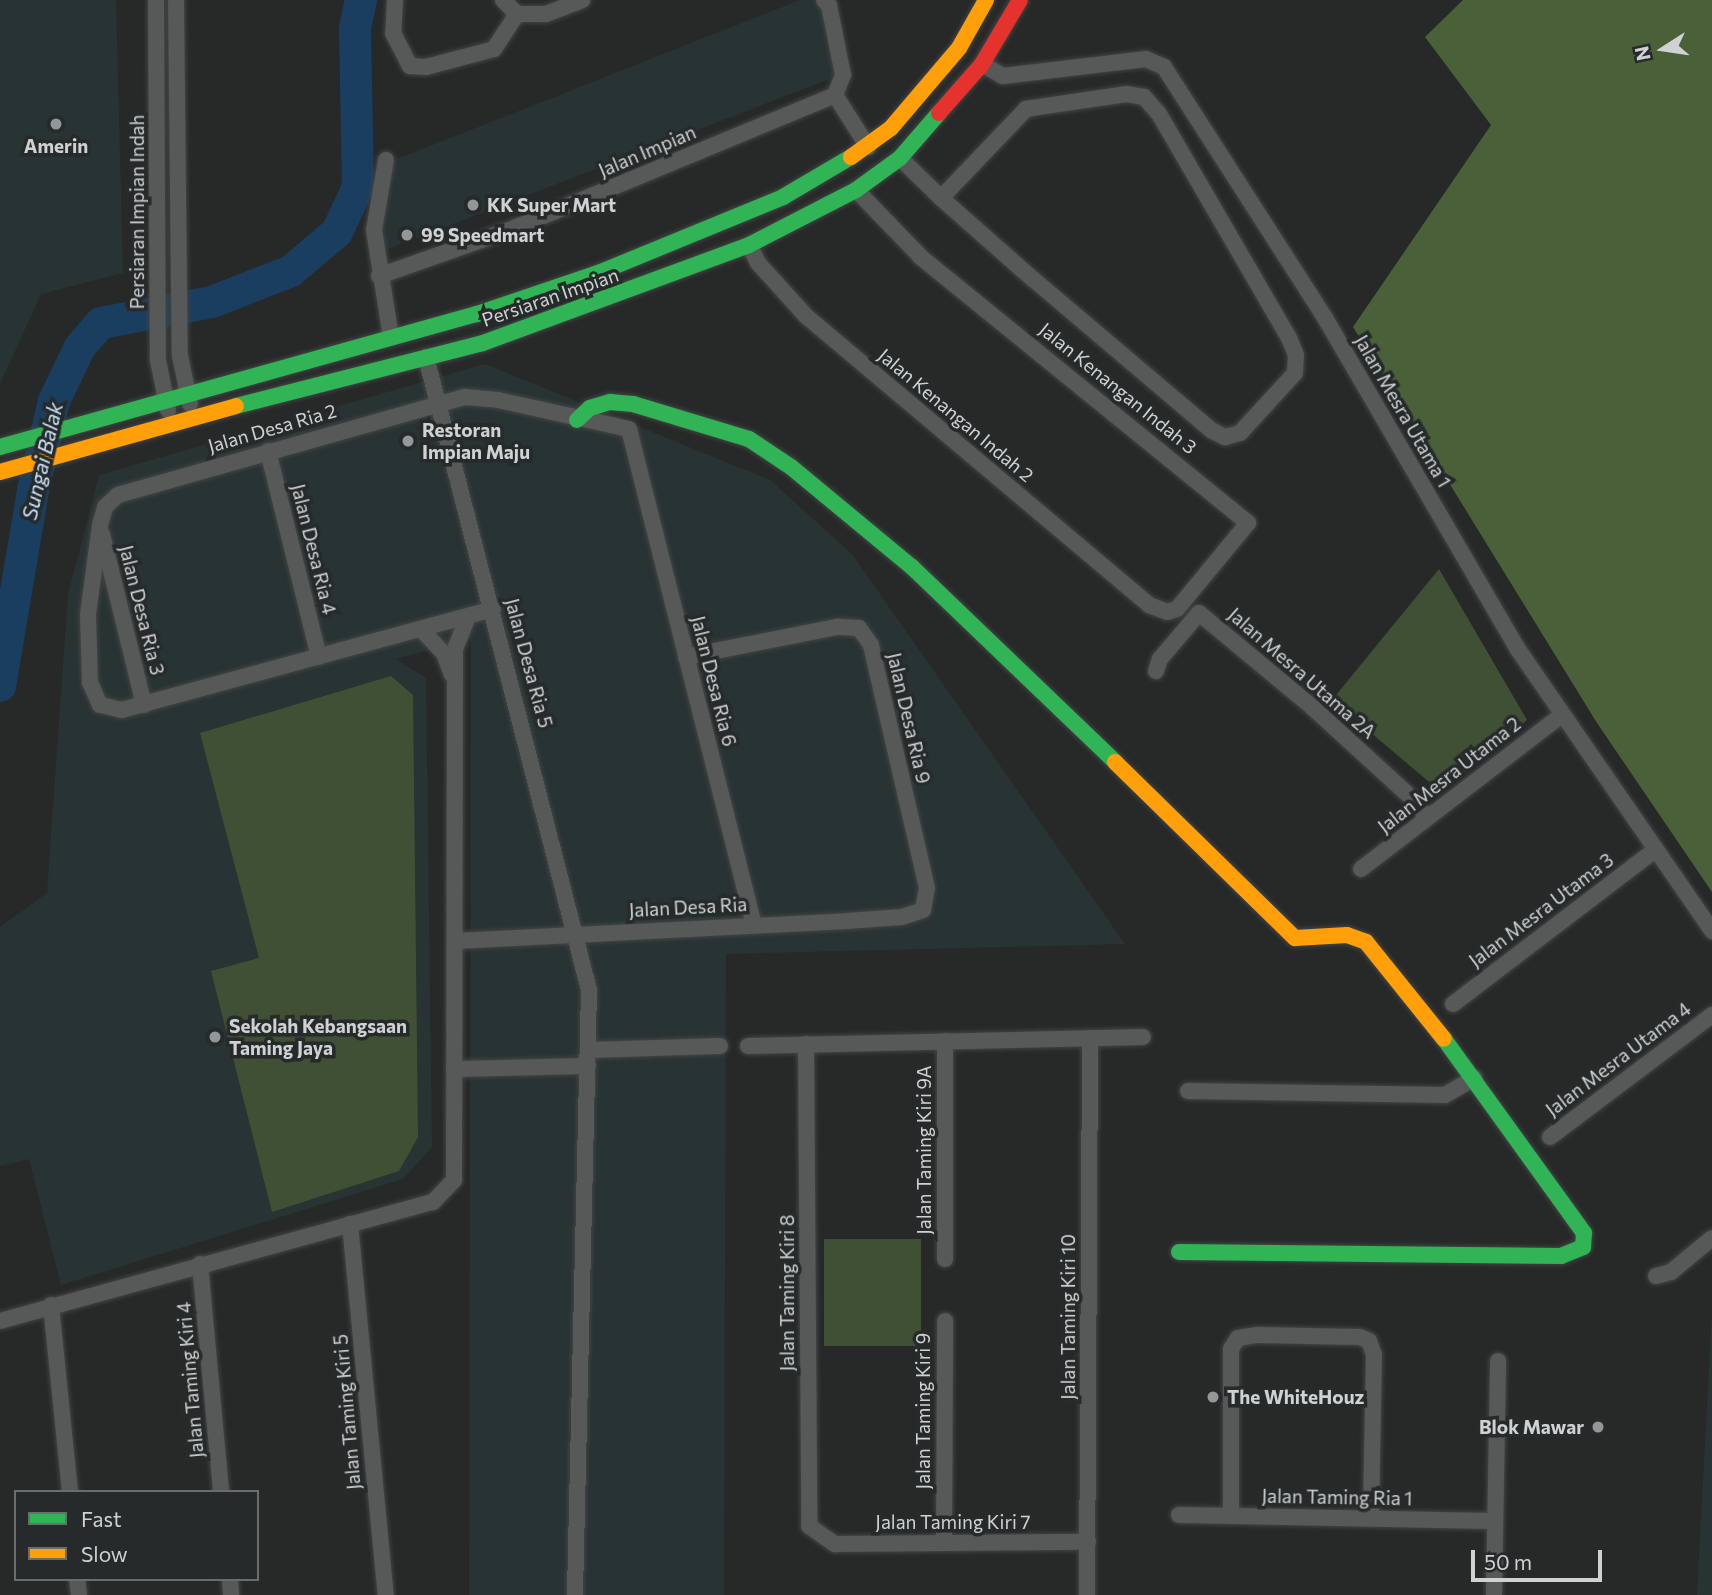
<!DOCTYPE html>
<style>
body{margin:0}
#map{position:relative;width:1712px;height:1595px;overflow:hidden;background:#272929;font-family:Commissioner,sans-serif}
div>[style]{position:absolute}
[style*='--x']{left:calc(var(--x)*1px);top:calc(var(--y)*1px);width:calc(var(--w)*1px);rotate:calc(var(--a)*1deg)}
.built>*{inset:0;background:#283333}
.green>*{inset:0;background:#405034;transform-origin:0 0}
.forest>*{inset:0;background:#4a6038}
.river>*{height:32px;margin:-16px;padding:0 16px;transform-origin:16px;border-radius:16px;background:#1a3e60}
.roads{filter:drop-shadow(0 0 2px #424444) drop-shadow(0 0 2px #424444)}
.street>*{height:16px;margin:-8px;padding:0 8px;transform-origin:8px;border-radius:8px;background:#575858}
.fast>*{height:16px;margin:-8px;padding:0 8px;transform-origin:8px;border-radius:8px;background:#30b455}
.slow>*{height:16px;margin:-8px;padding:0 8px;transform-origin:8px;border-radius:8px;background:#ff9f0a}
.jam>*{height:16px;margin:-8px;padding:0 8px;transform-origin:8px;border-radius:8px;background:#e5322d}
.dots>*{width:19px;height:19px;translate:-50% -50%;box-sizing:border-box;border:4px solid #262a2a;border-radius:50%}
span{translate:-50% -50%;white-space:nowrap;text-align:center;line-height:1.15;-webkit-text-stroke:7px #262a2a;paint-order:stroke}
.poi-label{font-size:19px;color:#cfd2d2;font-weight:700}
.left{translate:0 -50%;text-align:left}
.right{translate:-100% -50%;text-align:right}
.street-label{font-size:19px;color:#cfd2d2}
.water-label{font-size:21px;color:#c8e0f9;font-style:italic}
.legend{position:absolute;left:14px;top:1490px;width:245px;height:91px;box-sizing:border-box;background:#262a2a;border:2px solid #6a6d6d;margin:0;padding:9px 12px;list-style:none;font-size:21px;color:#cfd2d2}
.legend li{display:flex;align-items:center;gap:14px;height:35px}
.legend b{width:35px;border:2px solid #6a6d6d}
.north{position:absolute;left:1628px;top:14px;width:70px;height:70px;-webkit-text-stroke:5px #262a2a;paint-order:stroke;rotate:258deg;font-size:19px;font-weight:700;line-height:28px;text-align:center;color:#cfd2d2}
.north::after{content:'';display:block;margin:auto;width:24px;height:32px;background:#cfd2d2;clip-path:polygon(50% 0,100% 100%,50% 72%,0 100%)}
.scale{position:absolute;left:1471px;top:1550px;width:131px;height:32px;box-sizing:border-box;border:4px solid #cfd2d2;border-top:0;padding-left:9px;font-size:21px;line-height:24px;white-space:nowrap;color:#cfd2d2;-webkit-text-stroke:5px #262a2a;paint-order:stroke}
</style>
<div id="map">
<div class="built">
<div style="clip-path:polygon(0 0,116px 0,123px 273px,41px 294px,0 384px)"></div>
<div style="clip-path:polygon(800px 0,814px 0,823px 8px,837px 76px,383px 251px,381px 229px,392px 161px)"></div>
<div style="clip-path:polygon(485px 364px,770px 480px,852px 554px,1125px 944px,726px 954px,724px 1595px,469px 1595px,471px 639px,396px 659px,426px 678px,432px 1147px,403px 1179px,61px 1285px,29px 1159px,0 1166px,0 927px,47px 893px,68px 594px,99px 475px)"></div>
<div style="clip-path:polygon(1712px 1311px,1712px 1595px,1697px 1595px)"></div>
</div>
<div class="green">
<div style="clip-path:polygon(1439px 569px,1527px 720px,1441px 792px,1332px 700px)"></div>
<div style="clip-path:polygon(391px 676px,413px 695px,418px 1137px,399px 1171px,272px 1212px,211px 971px,259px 958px,200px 733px)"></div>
<div style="left:824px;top:1239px;width:97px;height:107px"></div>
</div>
<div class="forest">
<div style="clip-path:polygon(1463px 0,1712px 0,1712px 892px,1597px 723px,1353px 327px,1491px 125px,1425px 37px)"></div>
</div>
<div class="river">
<div style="--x:0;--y:686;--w:199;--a:-80.4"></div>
<div style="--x:33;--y:490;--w:91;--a:-76.7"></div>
<div style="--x:54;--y:401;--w:60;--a:-64.3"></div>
<div style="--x:80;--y:347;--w:32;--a:-49"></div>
<div style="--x:101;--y:323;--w:113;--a:-10.7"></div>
<div style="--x:212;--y:302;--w:85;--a:-21.4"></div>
<div style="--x:291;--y:271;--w:60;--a:-40.3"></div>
<div style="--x:337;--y:232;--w:50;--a:-65"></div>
<div style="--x:358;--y:187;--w:159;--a:-91.1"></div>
<div style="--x:355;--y:28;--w:29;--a:-78"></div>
</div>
<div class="roads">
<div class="street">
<div style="--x:156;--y:0;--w:360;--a:89.7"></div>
<div style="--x:158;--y:360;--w:51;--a:78.7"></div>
<div style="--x:176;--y:0;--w:356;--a:89.4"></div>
<div style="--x:180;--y:356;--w:49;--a:78.2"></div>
<div style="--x:395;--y:0;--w:33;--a:93"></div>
<div style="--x:393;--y:33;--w:37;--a:63"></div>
<div style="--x:410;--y:66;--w:16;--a:4"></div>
<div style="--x:426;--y:67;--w:70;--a:-14.8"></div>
<div style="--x:494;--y:49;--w:42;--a:-56.7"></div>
<div style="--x:503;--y:0;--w:20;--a:45"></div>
<div style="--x:517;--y:14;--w:29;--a:0"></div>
<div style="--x:546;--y:14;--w:39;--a:-21"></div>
<div style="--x:982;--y:64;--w:24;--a:30"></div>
<div style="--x:1003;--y:76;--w:144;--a:-6.8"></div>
<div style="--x:1146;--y:59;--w:20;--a:24"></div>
<div style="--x:1164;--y:67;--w:298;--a:57.3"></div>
<div style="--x:1325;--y:318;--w:382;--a:59.8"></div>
<div style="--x:1517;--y:648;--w:344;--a:55.4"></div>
<div style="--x:835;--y:95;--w:62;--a:57.6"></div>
<div style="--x:900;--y:158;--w:57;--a:44.3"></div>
<div style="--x:941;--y:198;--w:123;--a:41.4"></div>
<div style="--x:1033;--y:279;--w:233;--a:40.3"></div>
<div style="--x:1211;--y:430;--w:16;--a:27"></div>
<div style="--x:1225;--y:437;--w:16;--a:-15"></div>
<div style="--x:1240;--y:433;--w:81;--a:-47.5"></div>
<div style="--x:1295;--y:373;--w:18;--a:-87"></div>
<div style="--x:1296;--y:355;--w:18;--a:-112"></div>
<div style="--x:1289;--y:338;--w:259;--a:-120.1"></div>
<div style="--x:1159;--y:114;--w:23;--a:-131"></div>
<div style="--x:1144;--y:97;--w:17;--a:-170"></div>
<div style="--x:1127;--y:94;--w:102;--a:171.6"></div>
<div style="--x:1026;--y:109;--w:123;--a:133.7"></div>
<div style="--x:386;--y:160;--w:71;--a:99.7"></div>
<div style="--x:374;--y:230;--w:108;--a:81"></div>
<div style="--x:749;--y:245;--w:20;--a:63"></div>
<div style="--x:758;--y:263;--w:72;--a:47.8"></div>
<div style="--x:806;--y:316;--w:449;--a:40.1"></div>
<div style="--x:1149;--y:605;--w:19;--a:21"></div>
<div style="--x:1167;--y:612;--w:10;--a:-17"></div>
<div style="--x:1177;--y:609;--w:112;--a:-50.5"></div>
<div style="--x:1248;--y:523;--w:423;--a:-140.9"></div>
<div style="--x:920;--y:256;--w:92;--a:-134.1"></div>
<div style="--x:379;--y:276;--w:136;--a:-19.4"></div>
<div style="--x:507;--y:231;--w:355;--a:-22.5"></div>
<div style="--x:835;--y:95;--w:22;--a:-68"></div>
<div style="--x:843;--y:75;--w:71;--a:-101.3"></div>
<div style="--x:829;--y:5;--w:7;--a:-135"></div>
<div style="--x:426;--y:357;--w:654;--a:75.56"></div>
<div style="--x:589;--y:990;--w:605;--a:91.33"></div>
<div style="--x:268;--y:451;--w:212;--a:76.1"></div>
<div style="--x:102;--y:534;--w:176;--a:76.2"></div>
<div style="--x:493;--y:609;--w:385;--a:164.8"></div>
<div style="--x:122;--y:710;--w:23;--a:-167"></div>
<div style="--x:100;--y:705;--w:24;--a:-114"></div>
<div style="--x:90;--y:683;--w:69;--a:-91.7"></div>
<div style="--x:88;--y:614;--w:90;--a:-82.3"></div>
<div style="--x:100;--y:525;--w:19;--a:-74"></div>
<div style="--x:105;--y:507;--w:18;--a:-43"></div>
<div style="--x:118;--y:495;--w:361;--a:-15.8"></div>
<div style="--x:465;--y:397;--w:33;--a:5"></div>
<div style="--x:498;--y:400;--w:134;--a:12.5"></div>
<div style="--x:629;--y:429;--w:512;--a:75.86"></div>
<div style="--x:421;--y:629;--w:34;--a:47"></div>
<div style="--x:444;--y:654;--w:22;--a:69"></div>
<div style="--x:1156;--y:671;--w:13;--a:-72"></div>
<div style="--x:1160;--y:659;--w:60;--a:-49.7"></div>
<div style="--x:1199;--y:613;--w:146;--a:39.7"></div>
<div style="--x:1311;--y:706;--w:139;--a:42.4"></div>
<div style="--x:1414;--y:800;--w:22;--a:54"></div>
<div style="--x:1361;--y:869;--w:253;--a:-37.5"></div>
<div style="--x:455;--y:941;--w:393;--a:-2.9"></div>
<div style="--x:847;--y:921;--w:55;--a:-4.2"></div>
<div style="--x:902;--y:917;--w:22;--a:-18"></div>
<div style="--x:923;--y:910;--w:22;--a:-80"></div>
<div style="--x:927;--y:888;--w:249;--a:-103"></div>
<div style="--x:871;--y:645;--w:21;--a:-125"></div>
<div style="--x:859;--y:628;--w:22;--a:-177"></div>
<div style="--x:837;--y:627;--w:154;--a:168.8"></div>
<div style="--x:1453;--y:1004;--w:254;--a:-37.3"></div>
<div style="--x:945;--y:1041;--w:218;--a:90"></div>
<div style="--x:806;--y:1044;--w:482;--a:89.6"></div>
<div style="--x:809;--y:1526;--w:32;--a:35"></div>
<div style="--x:835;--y:1544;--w:253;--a:-0.5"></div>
<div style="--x:748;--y:1046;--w:395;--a:-1.3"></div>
<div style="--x:589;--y:1050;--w:131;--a:-1.7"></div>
<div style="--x:454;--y:1069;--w:134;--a:-1.3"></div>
<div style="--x:1188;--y:1091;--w:257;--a:0.9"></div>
<div style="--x:1445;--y:1095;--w:34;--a:-30"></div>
<div style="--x:1550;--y:1137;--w:203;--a:-37"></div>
<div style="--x:350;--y:1224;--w:373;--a:84.5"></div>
<div style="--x:200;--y:1264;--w:229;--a:84.7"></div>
<div style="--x:1656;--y:1276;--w:16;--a:-15"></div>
<div style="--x:1671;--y:1272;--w:53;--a:-39.7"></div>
<div style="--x:51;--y:1305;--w:188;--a:84.2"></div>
<div style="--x:0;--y:1321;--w:449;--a:-15.4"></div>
<div style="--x:433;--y:1202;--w:30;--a:-46"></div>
<div style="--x:454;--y:1180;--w:500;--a:-89.89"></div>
<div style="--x:455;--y:680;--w:31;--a:-90"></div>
<div style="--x:455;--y:649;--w:35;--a:-68"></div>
<div style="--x:1179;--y:1515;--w:315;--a:1.1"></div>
<div style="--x:1231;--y:1516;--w:167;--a:-90"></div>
<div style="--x:1231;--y:1349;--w:13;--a:-58"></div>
<div style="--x:1238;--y:1338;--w:18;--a:-9"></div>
<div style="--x:1256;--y:1335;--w:104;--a:1.1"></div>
<div style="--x:1360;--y:1337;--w:10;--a:24"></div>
<div style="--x:1369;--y:1341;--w:15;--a:70"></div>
<div style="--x:1374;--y:1355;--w:163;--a:91.1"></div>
<div style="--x:944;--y:1543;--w:222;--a:-89.7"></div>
<div style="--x:77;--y:1579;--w:16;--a:83"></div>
<div style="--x:230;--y:1579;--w:16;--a:86"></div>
<div style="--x:1087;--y:1595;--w:557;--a:-89.69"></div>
<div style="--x:1494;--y:1595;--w:234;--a:-89"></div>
</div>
<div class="fast">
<div style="--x:236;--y:406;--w:255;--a:-14.3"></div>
<div style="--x:483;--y:343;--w:283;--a:-20.2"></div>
<div style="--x:749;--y:245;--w:120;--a:-27.2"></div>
<div style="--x:856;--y:190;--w:54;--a:-36"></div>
<div style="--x:900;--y:158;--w:60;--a:-49.1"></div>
<div style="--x:577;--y:420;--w:18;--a:-43"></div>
<div style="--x:590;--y:408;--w:21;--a:-17"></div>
<div style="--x:610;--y:402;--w:23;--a:5"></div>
<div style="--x:633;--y:404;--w:121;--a:16.8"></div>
<div style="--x:749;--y:439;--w:50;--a:33.7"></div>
<div style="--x:791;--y:467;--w:157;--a:39.6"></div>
<div style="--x:912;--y:567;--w:281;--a:43.8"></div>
<div style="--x:0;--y:447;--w:495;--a:-15.6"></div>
<div style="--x:477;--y:314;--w:128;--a:-18.7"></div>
<div style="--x:598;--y:273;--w:200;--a:-22.3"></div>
<div style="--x:783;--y:197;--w:79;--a:-30.5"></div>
<div style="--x:1179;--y:1252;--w:382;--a:0.6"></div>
<div style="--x:1561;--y:1256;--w:24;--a:-22"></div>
<div style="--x:1583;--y:1247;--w:14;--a:-86"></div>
<div style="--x:1584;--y:1233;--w:239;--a:-125.8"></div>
</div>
<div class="slow">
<div style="--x:851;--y:157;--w:49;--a:-35.9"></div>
<div style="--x:891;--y:128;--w:105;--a:-49.6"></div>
<div style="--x:959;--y:48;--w:55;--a:-60.6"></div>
<div style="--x:0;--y:472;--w:245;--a:-15.6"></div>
<div style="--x:1115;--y:762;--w:252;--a:44.4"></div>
<div style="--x:1295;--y:938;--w:52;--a:-3.3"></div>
<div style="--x:1347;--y:935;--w:20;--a:20"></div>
<div style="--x:1366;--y:942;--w:124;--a:51.2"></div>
</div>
<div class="jam">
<div style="--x:939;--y:113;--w:65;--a:-48.7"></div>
<div style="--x:982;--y:64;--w:74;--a:-59.3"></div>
</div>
</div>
<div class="dots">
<div style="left:56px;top:124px;background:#949797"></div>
<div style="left:473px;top:205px;background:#949797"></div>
<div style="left:407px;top:235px;background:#949797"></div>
<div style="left:408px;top:441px;background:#949797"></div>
<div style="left:215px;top:1037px;background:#949797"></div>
<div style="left:1213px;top:1397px;background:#949797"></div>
<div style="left:1598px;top:1427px;background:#949797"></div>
</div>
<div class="poi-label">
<span style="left:56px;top:146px">Amerin</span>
<span class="left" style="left:487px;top:205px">KK Super Mart</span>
<span class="left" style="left:421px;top:235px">99 Speedmart</span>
<span class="left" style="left:422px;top:441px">Restoran<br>Impian Maju</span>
<span class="left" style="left:229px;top:1037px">Sekolah Kebangsaan<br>Taming Jaya</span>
<span class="left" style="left:1227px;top:1397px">The WhiteHouz</span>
<span class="right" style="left:1584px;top:1427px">Blok Mawar</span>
</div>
<div class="street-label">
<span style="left:647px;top:151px;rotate:-23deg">Jalan Impian</span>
<span style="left:137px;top:212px;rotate:-90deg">Persiaran Impian Indah</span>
<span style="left:550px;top:297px;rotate:-19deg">Persiaran Impian</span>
<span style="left:1118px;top:388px;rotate:39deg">Jalan Kenangan Indah 3</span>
<span style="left:1403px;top:411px;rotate:60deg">Jalan Mesra Utama 1</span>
<span style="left:956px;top:415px;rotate:40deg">Jalan Kenangan Indah 2</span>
<span style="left:272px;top:428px;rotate:-16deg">Jalan Desa Ria 2</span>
<span style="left:314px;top:549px;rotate:76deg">Jalan Desa Ria 4</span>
<span style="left:142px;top:610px;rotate:76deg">Jalan Desa Ria 3</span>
<span style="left:529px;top:663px;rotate:75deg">Jalan Desa Ria 5</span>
<span style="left:1302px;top:673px;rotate:41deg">Jalan Mesra Utama 2A</span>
<span style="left:714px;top:681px;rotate:76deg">Jalan Desa Ria 6</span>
<span style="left:909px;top:718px;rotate:77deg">Jalan Desa Ria 9</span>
<span style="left:1449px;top:775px;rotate:-38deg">Jalan Mesra Utama 2</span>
<span style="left:688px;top:907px;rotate:-3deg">Jalan Desa Ria</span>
<span style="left:1541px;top:910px;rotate:-37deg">Jalan Mesra Utama 3</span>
<span style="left:1618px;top:1059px;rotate:-37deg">Jalan Mesra Utama 4</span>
<span style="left:924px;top:1150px;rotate:-90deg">Jalan Taming Kiri 9A</span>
<span style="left:787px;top:1293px;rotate:-90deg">Jalan Taming Kiri 8</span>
<span style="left:1068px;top:1317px;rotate:-90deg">Jalan Taming Kiri 10</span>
<span style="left:190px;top:1380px;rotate:-95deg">Jalan Taming Kiri 4</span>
<span style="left:923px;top:1411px;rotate:-90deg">Jalan Taming Kiri 9</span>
<span style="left:347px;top:1412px;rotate:-95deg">Jalan Taming Kiri 5</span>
<span style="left:1337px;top:1497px;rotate:1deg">Jalan Taming Ria 1</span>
<span style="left:953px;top:1522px">Jalan Taming Kiri 7</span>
</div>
<div class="water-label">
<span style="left:42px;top:461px;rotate:-77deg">Sungai Balak</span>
</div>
<ul class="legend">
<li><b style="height:9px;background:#30b455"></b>Fast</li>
<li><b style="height:9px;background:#ff9f0a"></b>Slow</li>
</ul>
<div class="north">N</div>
<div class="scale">50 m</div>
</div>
